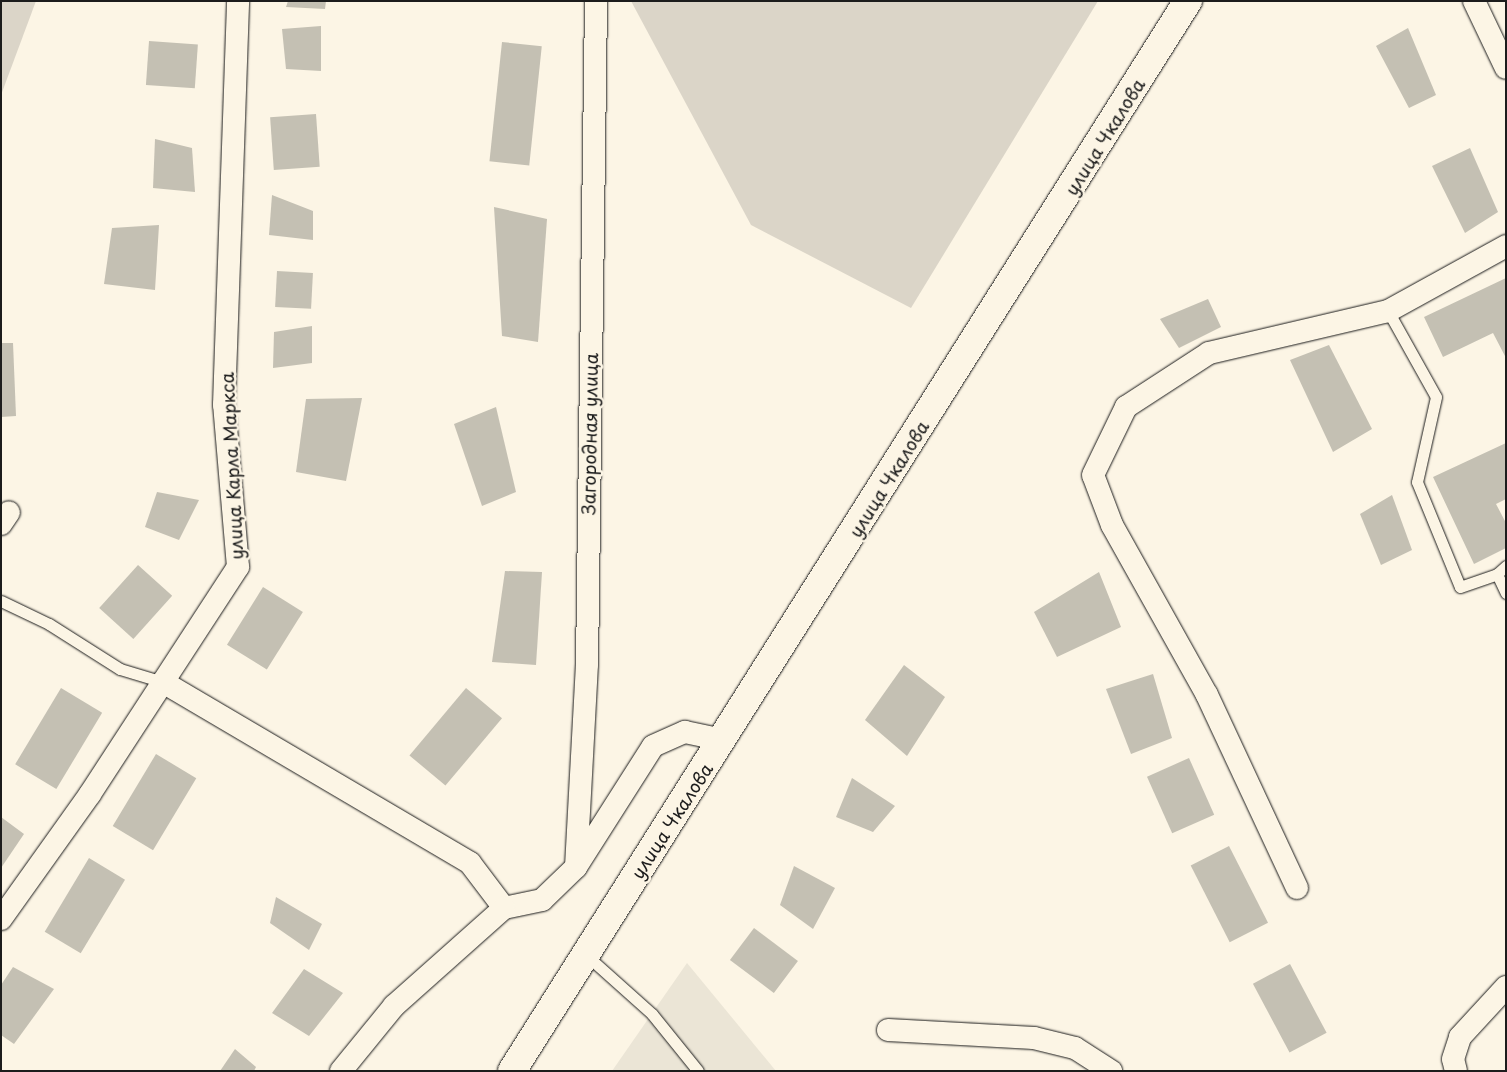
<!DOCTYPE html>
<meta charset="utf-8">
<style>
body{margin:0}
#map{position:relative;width:1507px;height:1072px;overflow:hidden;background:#fcf5e5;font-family:"Playpen Sans",sans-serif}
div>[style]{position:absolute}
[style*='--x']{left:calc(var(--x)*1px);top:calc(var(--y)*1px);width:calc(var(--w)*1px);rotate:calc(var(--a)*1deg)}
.built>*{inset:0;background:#ebe5d6}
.green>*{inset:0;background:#dbd5c8}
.building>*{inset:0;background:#c4c0b3;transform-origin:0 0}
.roads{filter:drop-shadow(0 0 1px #1c1c1c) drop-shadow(0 0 1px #1c1c1c)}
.lane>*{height:11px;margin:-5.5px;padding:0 5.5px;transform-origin:5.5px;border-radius:5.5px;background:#fcf5e5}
.street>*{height:22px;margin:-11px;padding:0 11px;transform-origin:11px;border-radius:11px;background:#fcf5e5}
.secondary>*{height:28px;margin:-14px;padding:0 14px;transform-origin:14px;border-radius:14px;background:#fcf5e5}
span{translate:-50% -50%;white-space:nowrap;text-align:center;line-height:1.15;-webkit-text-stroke:5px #fcf5e5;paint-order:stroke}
.street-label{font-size:18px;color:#1c1c1c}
.frame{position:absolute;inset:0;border:2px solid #1c1c1c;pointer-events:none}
</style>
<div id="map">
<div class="built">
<div style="clip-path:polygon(687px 963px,776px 1071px,612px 1071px)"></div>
</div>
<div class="green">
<div style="clip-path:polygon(1px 1px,36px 1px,1px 95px)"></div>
<div style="clip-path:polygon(631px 1px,1098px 1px,911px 308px,751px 225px)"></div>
</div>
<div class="building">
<div style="clip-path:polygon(288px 1px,326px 1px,325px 9px,286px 7px)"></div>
<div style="clip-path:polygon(321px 26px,321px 71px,286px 69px,282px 29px)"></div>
<div style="clip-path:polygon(1408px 28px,1436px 95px,1409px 108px,1376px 46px)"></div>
<div style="left:149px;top:41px;width:49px;height:44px;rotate:4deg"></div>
<div style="left:502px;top:42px;width:40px;height:120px;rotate:6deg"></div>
<div style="left:316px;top:114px;width:53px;height:46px;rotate:86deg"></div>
<div style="clip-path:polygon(155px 139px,192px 148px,195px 192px,153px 188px)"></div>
<div style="clip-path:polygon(1470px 148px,1498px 212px,1465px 233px,1432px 166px)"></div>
<div style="clip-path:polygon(272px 195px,313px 211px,313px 240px,269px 235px)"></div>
<div style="clip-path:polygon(494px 207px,547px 219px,538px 342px,502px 336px)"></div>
<div style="clip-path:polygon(159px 225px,155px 290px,104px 284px,112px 228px)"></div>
<div style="left:277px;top:271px;width:36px;height:36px;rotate:3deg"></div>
<div style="clip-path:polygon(1506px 278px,1506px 358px,1493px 333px,1443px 357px,1424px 317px)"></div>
<div style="clip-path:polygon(1208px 299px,1221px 327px,1179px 348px,1160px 319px)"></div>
<div style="clip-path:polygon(312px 326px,312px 363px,273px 368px,274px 332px)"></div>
<div style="clip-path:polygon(1px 343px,13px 343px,16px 416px,1px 417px)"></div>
<div style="clip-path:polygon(1329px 345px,1372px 429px,1333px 452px,1290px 360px)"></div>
<div style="clip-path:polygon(362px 398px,346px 481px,296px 472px,306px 399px)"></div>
<div style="clip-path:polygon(496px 407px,516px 492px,482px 506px,454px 424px)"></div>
<div style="clip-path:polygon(1506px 443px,1506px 499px,1496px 504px,1506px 523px,1506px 548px,1474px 564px,1433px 477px)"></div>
<div style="clip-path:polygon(157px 492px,199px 500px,179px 540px,145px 527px)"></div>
<div style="clip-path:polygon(1392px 495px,1412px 550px,1381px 565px,1360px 514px)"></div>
<div style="left:138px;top:565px;width:46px;height:58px;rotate:42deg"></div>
<div style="clip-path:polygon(505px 571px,542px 572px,536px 665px,492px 662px)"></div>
<div style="clip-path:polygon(1099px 572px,1121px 627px,1057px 657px,1034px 612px)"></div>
<div style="left:263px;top:587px;width:47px;height:68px;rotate:32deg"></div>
<div style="clip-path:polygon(904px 665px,945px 697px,907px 756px,865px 720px)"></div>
<div style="clip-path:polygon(1153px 674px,1172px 738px,1131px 754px,1106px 689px)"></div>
<div style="left:61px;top:688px;width:48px;height:89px;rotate:31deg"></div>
<div style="left:466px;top:688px;width:47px;height:88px;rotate:40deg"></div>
<div style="left:156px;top:754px;width:47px;height:84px;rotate:31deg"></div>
<div style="left:1189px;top:758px;width:62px;height:46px;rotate:66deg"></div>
<div style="clip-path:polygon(852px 778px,895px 806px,873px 832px,836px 817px)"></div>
<div style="clip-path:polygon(1px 817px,24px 834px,1px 868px)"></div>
<div style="left:1229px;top:846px;width:86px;height:43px;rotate:63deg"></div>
<div style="left:89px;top:858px;width:42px;height:86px;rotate:31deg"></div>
<div style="clip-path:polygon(794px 866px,835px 888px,813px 929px,780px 905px)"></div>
<div style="clip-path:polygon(276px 897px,322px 924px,309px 950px,270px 923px)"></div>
<div style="left:754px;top:928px;width:55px;height:40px;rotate:37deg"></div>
<div style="left:1290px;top:964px;width:78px;height:42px;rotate:62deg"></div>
<div style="clip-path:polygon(13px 967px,54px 989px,14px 1044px,1px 1035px,1px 985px)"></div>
<div style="clip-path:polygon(304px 969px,343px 993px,309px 1036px,272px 1013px)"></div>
<div style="clip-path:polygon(235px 1049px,256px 1067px,254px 1071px,220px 1071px)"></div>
</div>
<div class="roads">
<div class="lane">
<div style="--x:1388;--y:311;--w:98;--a:60.8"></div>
<div style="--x:1436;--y:397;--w:87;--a:102.6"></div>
<div style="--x:1417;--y:482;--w:113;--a:67.7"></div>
<div style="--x:1460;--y:587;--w:39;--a:-19"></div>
<div style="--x:1497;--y:574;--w:12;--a:-42"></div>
<div style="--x:1497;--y:574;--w:21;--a:65"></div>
<div style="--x:1;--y:601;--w:53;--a:25.6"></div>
<div style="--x:49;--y:624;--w:84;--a:32.4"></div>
<div style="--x:120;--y:669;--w:45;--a:16.8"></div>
<div style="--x:585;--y:954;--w:90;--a:41.8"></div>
<div style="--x:652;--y:1014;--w:73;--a:51.1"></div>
</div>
<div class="street">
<div style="--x:1474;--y:1;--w:74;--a:64.5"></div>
<div style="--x:1;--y:524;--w:14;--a:-56"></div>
<div style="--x:163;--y:682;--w:356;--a:30.5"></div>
<div style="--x:470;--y:863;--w:56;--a:52.9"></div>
<div style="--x:504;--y:908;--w:39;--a:-12"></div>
<div style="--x:542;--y:900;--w:47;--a:-44.1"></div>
<div style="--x:576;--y:867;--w:143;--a:-57.5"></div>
<div style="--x:653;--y:746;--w:35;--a:-24"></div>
<div style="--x:685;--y:732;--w:40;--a:12"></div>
<div style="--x:576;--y:867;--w:203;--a:-86.9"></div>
<div style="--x:587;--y:664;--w:663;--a:-89.22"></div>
<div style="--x:1297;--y:888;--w:213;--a:-115"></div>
<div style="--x:1207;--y:695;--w:195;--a:-119.2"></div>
<div style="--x:1112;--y:525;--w:53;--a:-110.8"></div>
<div style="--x:1093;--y:475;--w:76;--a:-64.1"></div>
<div style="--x:1126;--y:407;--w:99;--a:-33"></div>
<div style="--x:1209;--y:353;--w:184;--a:-13.2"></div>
<div style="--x:1388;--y:311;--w:135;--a:-28.8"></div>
<div style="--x:1;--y:919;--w:153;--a:-54.5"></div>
<div style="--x:90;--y:794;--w:271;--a:-56.9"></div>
<div style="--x:238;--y:567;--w:163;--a:-94.9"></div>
<div style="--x:224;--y:405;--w:404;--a:-88"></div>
<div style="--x:888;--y:1030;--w:146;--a:3.1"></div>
<div style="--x:1034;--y:1038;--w:42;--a:13.7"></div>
<div style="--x:1075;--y:1048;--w:43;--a:32.6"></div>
<div style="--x:341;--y:1071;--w:84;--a:-50.8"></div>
<div style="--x:394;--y:1006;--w:147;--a:-41.7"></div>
<div style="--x:1456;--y:1071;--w:12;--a:-104"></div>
<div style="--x:1453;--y:1059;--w:23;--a:-72"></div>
<div style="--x:1460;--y:1037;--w:68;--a:-47.4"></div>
</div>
<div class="secondary">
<div style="--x:512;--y:1071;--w:1266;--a:-57.72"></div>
</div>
</div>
<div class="street-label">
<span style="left:1105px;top:137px;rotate:-58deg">улица Чкалова</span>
<span style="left:590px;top:434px;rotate:-89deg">Загородная улица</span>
<span style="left:232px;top:466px;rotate:-93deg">улица Карла Маркса</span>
<span style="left:889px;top:479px;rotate:-58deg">улица Чкалова</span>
<span style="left:672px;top:821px;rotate:-57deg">улица Чкалова</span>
</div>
<div class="frame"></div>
</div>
